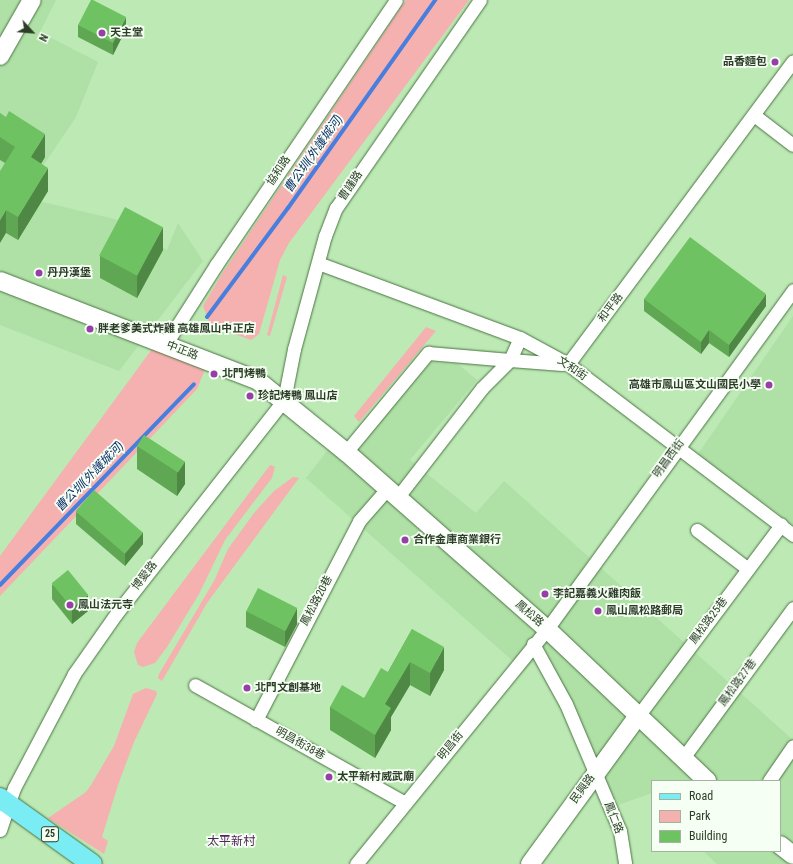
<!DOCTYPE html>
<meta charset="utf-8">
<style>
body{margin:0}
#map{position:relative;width:793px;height:864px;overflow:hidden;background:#bce9b4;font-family:"Roboto Condensed","Noto Sans TC",sans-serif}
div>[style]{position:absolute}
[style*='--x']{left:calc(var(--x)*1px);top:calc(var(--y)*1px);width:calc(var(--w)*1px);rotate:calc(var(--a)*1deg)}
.built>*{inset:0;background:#afe1a6}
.green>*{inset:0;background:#f5b1af}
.stream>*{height:4px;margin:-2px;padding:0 2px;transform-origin:2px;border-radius:2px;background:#487edd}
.roads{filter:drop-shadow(0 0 1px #4b7343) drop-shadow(0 0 1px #4b7343)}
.street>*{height:13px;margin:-6.5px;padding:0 6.5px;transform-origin:6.5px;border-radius:6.5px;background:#fff}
.secondary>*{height:18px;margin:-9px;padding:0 9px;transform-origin:9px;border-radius:9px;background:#fff}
.primary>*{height:20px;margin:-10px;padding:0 10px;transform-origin:10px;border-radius:10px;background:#79edf3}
.wall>*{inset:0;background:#5fa753}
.shaded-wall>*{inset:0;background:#4e8844}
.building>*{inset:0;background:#6fc261;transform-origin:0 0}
.dots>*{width:11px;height:11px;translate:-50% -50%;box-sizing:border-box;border:2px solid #f6fff4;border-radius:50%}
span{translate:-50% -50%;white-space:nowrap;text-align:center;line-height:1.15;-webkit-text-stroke:3.5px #f6fff4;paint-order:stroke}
.shield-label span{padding:1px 3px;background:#f6fff4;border:1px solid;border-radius:3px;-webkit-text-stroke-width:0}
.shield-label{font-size:10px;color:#2c3e28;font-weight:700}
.poi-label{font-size:11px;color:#2c3e28;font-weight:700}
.left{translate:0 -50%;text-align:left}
.right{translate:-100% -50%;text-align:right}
.street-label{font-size:11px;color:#2c3e28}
.water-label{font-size:12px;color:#0e306c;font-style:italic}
.neighbourhood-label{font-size:12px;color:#52265b}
.legend{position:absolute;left:651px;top:780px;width:130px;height:72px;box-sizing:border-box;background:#f6fff4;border:1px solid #a5b2a2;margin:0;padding:5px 7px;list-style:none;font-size:12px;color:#2c3e28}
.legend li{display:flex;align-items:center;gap:8px;height:20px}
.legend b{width:20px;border:1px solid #a5b2a2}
.north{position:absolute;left:12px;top:12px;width:40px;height:40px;-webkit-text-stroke:3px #f6fff4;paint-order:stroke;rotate:116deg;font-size:11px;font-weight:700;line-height:16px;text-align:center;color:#2c3e28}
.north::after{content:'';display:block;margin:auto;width:14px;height:18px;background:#2c3e28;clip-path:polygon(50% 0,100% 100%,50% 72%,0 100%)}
</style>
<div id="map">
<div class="built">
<div style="clip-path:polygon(0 0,56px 0,40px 32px,98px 62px,76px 117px,22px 197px,131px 223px,136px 233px,167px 250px,178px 223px,203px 261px,119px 371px,0 325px)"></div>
<div style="clip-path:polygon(793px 316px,793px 525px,698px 454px)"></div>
<div style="clip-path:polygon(429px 362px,458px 364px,477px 380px,410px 460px,476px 513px,504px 481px,793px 740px,793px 864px,717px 864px,703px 851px,780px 851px,780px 781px,652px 781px,652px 793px,618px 805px,544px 651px,524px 671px,306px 478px,338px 437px,356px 452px)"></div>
</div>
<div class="green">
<div style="clip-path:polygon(406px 0,469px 0,289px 243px,280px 260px,259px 334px,251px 340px,210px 325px,203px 306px,222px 274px)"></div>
<div style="clip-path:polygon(283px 275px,287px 277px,270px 336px,267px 335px)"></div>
<div style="clip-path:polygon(426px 327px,436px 331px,359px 422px,354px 416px)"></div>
<div style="clip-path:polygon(155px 345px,208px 362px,197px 389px,0 596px,0 556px)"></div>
<div style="clip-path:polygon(270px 465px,275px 467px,272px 478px,225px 540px,199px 594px,167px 647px,155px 663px,143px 667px,138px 665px,134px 652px,137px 643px)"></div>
<div style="clip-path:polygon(293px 477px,299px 478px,207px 603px,162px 681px,158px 678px,159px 674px,214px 581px,228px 549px,254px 513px,274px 491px)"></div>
<div style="clip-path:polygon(146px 688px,156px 691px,157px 694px,134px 742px,118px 785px,102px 837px,108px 841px,104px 854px,48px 818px,86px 792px,91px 785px,114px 746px,133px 694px)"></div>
</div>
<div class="stream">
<div style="--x:207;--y:317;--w:136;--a:-53.4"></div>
<div style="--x:288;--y:208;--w:255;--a:-54.7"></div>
<div style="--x:0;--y:585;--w:279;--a:-46"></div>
</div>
<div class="roads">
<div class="street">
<div style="--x:754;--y:115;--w:49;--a:37.6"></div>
<div style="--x:318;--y:263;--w:215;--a:20.4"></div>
<div style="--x:520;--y:338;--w:55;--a:28.4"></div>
<div style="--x:568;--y:364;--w:283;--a:37.2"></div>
<div style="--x:165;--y:345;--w:95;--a:-57.5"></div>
<div style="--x:216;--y:265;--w:320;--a:-55.8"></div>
<div style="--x:568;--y:364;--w:377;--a:-53.4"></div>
<div style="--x:346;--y:452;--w:129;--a:-50.4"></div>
<div style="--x:428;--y:353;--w:82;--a:4.9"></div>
<div style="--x:510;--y:360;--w:24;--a:-66"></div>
<div style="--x:397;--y:498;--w:139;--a:-52.3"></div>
<div style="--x:482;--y:388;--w:40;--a:-45"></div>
<div style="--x:510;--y:360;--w:52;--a:4.4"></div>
<div style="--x:697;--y:530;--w:64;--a:37.4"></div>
<div style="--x:533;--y:644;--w:68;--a:61.2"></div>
<div style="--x:566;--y:704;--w:138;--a:67"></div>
<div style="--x:620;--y:831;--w:33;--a:81"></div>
<div style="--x:195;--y:685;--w:241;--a:29.3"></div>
<div style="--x:638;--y:716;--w:239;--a:-53.2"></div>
<div style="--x:256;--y:720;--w:224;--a:-62.6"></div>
<div style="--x:359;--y:521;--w:43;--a:-48.8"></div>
<div style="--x:683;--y:758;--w:186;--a:-53.7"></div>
<div style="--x:769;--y:781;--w:42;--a:-55.6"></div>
<div style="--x:0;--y:830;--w:44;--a:-71.6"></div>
<div style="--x:14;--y:788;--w:129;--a:-62.2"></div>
<div style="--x:74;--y:674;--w:73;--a:-55"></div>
<div style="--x:116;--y:614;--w:272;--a:-51.9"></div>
<div style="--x:284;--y:400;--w:52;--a:-78.9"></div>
<div style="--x:294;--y:349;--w:117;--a:-74.7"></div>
<div style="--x:325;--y:236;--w:30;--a:-69"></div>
<div style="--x:336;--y:208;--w:253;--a:-55.3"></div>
<div style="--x:356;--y:864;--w:303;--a:-50.9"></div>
<div style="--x:547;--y:629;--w:419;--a:-54"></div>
</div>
<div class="secondary">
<div style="--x:0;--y:56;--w:64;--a:-60.3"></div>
<div style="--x:0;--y:281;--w:275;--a:21.1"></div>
<div style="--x:257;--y:380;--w:114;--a:39"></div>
<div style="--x:346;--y:452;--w:268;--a:41.4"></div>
<div style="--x:547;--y:629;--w:221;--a:43.5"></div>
<div style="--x:780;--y:845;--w:16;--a:38"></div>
<div style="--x:530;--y:864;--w:183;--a:-53.9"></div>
</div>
<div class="primary">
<div style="--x:0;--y:798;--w:113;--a:35.7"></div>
</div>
</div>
<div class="wall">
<div style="clip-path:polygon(78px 25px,126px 29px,113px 55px,78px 37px)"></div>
<div style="clip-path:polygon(0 113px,45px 157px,41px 164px,48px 191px,18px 240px,6px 233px,5px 163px,0 160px)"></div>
<div style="clip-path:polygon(163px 250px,137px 298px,100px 278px,100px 256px)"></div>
<div style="clip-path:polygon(644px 299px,766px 306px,729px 357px,709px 343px,701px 354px,644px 311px)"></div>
<div style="clip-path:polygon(137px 446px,185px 462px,185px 484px,177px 496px,137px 469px)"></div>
<div style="clip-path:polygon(76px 512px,143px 544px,125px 566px,76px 524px)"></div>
<div style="clip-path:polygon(52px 584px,88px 611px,72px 624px,52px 599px)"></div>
<div style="clip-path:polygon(246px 611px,297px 624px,285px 647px,246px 627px)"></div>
<div style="clip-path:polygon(412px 629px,444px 670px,430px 696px,410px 685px,391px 717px,391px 730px,375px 758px,330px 730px,330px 707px,364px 698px,388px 672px)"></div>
</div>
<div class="shaded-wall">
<div style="clip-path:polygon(126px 17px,126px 29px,113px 55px,113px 43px)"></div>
<div style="clip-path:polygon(45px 134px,45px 157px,31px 180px,31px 157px)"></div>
<div style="clip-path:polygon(48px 168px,48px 191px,18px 240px,18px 217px)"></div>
<div style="clip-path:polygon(6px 210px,6px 233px,0 243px,0 220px)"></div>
<div style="clip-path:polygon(163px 227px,163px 250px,137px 298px,137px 275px)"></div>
<div style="clip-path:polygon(766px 294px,766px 306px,729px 357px,729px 345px)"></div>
<div style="clip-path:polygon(709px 330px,709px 343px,701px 354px,701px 342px)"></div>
<div style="clip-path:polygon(185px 462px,185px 484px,177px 496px,177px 473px)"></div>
<div style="clip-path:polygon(143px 532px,143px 544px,125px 566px,125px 554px)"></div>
<div style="clip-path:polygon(88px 595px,88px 611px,72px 624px,72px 608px)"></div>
<div style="clip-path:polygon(297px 608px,297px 624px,285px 647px,285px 631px)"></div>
<div style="clip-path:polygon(444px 647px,444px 670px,430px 696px,430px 673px)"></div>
<div style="clip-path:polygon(410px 662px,410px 685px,391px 717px,391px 730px,375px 758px,375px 735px,385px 704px)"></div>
</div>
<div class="building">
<div style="clip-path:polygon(91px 0,93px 0,126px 17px,113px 43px,78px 25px)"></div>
<div style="clip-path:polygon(9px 111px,45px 134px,31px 157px,48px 168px,18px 217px,6px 210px,0 220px,0 171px,15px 147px,0 137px,0 113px,6px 117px)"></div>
<div style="left:125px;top:207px;width:43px;height:55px;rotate:28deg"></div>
<div style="clip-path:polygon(690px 237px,766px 294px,729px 345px,709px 330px,701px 342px,644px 299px)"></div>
<div style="left:144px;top:435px;width:49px;height:13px;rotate:33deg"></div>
<div style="left:94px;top:490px;width:65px;height:28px;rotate:41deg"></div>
<div style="left:68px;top:570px;width:32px;height:21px;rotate:51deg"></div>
<div style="left:258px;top:588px;width:44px;height:26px;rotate:27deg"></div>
<div style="clip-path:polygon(412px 629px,444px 647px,430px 673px,410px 662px,385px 704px,391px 708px,375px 735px,330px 707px,342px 685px,364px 698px,381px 668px,388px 672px)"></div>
</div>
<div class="dots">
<div style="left:102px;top:33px;background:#983ea9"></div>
<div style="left:775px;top:62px;background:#983ea9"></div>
<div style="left:39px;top:273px;background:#983ea9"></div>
<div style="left:90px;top:329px;background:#983ea9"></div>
<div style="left:214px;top:374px;background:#983ea9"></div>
<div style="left:769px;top:385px;background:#983ea9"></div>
<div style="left:250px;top:396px;background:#983ea9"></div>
<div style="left:405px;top:540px;background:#983ea9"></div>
<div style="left:545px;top:594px;background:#983ea9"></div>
<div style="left:70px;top:605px;background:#983ea9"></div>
<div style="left:598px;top:611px;background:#983ea9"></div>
<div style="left:247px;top:688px;background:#983ea9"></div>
<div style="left:329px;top:777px;background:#983ea9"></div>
</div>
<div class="shield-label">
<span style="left:50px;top:834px">25</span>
</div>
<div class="poi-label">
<span class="left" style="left:110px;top:33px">天主堂</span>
<span class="right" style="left:767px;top:62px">品香麵包</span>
<span class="left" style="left:47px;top:273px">丹丹漢堡</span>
<span class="left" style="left:98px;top:329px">胖老爹美式炸雞 高雄鳳山中正店</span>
<span class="left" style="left:222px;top:374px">北門烤鴨</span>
<span class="right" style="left:761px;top:385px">高雄市鳳山區文山國民小學</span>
<span class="left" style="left:258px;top:396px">珍記烤鴨 鳳山店</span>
<span class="left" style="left:413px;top:540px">合作金庫商業銀行</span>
<span class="left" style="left:553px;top:594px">李記嘉義火雞肉飯</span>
<span class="left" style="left:78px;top:605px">鳳山法元寺</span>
<span class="left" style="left:606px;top:611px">鳳山鳳松路郵局</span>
<span class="left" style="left:255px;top:688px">北門文創基地</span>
<span class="left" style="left:337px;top:777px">太平新村威武廟</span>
</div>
<div class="street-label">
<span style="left:279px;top:171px;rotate:-56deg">協和路</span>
<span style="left:351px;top:186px;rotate:-56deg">曹謹路</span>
<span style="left:611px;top:308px;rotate:-53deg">和平路</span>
<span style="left:182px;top:351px;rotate:21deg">中正路</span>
<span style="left:572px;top:369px;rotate:34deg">文和街</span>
<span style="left:669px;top:459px;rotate:-54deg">明昌西街</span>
<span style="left:145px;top:576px;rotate:-52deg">博愛路</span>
<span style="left:317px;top:601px;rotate:-62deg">鳳松路20巷</span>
<span style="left:529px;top:614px;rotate:41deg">鳳松路</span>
<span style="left:709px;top:621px;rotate:-53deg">鳳松路25巷</span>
<span style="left:738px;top:683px;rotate:-54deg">鳳松路27巷</span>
<span style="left:300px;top:744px;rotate:29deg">明昌街38巷</span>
<span style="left:451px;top:746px;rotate:-51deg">明昌街</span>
<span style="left:583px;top:789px;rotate:-54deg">民興路</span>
<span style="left:613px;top:818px;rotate:69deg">鳳仁路</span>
</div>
<div class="water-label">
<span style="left:314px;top:154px;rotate:-55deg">曹公圳(外護城河)</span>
<span style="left:90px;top:477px;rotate:-46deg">曹公圳(外護城河)</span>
</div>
<div class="neighbourhood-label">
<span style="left:231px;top:842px">太平新村</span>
</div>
<ul class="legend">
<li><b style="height:5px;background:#79edf3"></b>Road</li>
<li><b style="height:11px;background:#f5b1af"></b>Park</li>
<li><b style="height:11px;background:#6fc261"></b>Building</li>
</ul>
<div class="north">N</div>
</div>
